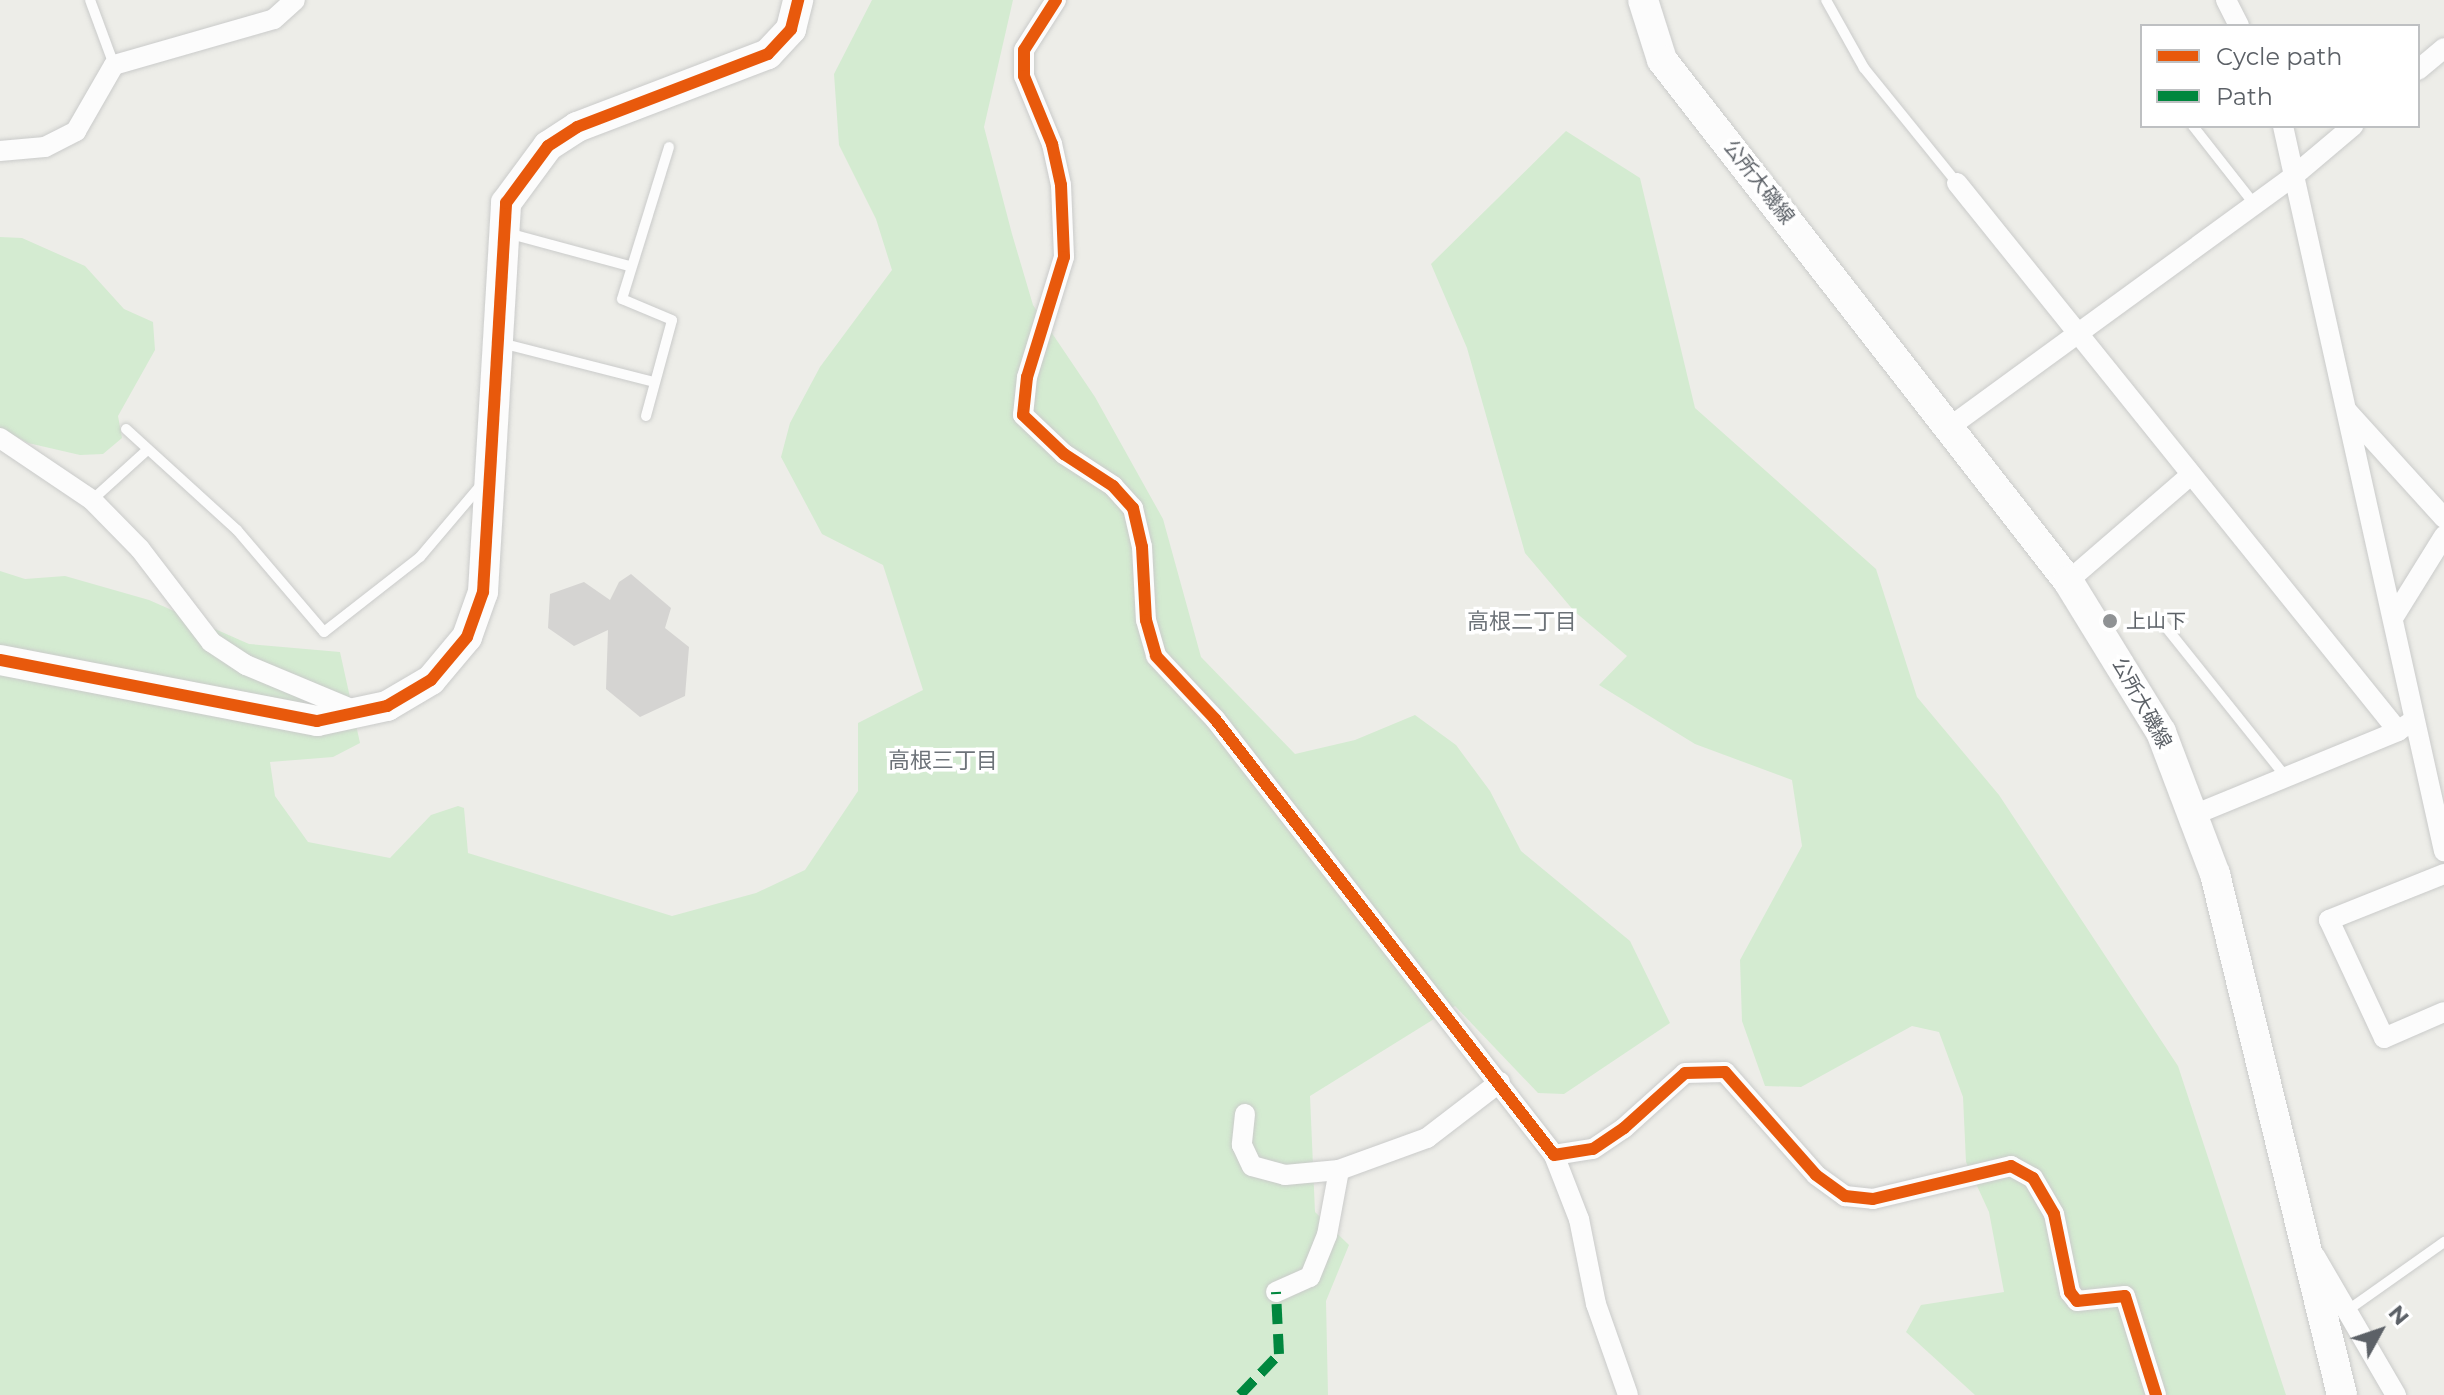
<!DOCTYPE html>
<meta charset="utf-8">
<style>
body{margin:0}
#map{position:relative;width:2444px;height:1395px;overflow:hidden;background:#edede8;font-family:Montserrat,"Noto Sans JP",sans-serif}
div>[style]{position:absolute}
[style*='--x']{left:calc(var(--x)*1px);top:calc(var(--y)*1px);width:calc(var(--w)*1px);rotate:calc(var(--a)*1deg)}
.green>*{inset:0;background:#d4ebd1}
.building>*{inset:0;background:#d5d4d2}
.roads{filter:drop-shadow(0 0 2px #cacbca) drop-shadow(0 0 2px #cacbca)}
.lane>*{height:10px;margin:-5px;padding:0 5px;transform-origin:5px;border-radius:5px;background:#fcfcfc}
.street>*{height:20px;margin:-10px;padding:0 10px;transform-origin:10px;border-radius:10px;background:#fcfcfc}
.secondary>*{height:30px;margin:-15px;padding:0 15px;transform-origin:15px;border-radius:15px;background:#fcfcfc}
.quiet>*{height:10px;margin-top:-5px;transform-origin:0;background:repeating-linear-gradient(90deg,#00873e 0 20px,transparent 0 30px)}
.cycleway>*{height:12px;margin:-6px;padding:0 6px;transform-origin:6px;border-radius:6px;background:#e8590c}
.dots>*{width:22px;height:22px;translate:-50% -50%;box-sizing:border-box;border:4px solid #fff;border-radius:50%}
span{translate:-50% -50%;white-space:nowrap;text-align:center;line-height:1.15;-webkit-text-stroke:7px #fff;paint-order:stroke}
.street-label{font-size:20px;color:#5c6167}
.poi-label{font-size:20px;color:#5c6167}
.left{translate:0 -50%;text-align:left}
.neighbourhood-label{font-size:22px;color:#6d7379}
.legend{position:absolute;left:2140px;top:24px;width:280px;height:104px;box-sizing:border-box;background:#fff;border:2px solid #bec0c2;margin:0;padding:10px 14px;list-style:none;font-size:24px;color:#5c6167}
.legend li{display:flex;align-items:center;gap:16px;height:40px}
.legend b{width:40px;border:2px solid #bec0c2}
.north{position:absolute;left:2340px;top:1291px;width:80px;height:80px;-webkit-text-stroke:6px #fff;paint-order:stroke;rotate:50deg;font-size:22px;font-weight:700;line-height:32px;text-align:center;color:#5c6167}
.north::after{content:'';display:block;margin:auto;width:28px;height:36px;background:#5c6167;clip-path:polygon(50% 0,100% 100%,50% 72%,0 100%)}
</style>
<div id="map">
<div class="green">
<div style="clip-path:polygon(872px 0,1013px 0,984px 127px,1012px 234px,1033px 305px,1095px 397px,1163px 519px,1201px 657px,1295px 754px,1355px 740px,1415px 715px,1456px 745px,1490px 791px,1521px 851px,1630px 941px,1670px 1023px,1564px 1094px,1538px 1093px,1455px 1006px,1310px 1096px,1315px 1212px,1349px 1245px,1326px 1301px,1328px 1395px,0 1395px,0 571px,25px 579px,65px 576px,149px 600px,249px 644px,340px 652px,360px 743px,333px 757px,270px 762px,275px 796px,308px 842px,390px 858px,431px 815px,458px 806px,464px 808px,468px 853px,672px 916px,756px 893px,805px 870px,858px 791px,858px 723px,923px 690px,883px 565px,822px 534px,781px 457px,790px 423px,820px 367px,892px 270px,876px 219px,839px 145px,834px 74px)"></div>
<div style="clip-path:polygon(1566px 131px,1640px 178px,1695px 408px,1876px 569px,1917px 697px,1999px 795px,2178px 1066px,2286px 1395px,1975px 1395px,1906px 1332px,1921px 1305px,2004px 1292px,1989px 1212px,1966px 1162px,1963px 1097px,1939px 1032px,1912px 1026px,1801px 1087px,1765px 1086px,1742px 1021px,1740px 960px,1802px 846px,1792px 780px,1695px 744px,1599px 685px,1627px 656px,1574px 611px,1525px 553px,1467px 348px,1431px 264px)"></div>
<div style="clip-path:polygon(0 237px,22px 238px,85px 266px,124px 309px,153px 322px,155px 350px,118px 416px,122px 438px,103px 454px,80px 455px,28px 443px,0 428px)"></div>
</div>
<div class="building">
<div style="clip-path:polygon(631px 574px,671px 608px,665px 628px,689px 647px,685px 696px,640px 717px,606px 689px,608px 630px,574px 646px,548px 628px,550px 594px,584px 582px,610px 600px,619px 582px)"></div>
</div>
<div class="roads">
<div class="lane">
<div style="--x:90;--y:0;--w:69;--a:69.7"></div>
<div style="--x:1826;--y:0;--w:78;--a:60.8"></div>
<div style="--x:1864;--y:68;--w:148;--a:51"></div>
<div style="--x:2193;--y:126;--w:100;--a:51.9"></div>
<div style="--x:507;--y:233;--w:126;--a:15.1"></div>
<div style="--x:501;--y:343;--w:158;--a:14.3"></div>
<div style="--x:646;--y:416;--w:99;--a:-74.8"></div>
<div style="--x:672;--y:320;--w:54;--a:-157.2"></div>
<div style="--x:622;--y:299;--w:159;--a:-72.8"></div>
<div style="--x:126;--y:429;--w:150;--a:42.3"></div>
<div style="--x:237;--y:530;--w:134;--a:49.5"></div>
<div style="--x:324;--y:632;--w:122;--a:-38"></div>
<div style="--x:420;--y:557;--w:96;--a:-49.7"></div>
<div style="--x:92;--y:500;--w:73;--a:-42.2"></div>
<div style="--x:2165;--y:626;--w:193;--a:51.3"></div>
<div style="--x:2348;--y:1310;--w:118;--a:-35.3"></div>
</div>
<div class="street">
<div style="--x:1056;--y:0;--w:59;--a:122.6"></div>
<div style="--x:1024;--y:50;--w:26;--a:90"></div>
<div style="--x:1024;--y:76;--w:74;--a:67.6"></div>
<div style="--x:1052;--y:144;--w:42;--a:77.6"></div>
<div style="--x:1061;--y:185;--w:72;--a:87.6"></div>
<div style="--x:1064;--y:257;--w:126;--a:107.1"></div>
<div style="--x:1027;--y:377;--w:38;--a:96"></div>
<div style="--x:1023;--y:415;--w:57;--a:43.6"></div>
<div style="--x:1064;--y:454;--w:59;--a:33.1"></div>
<div style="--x:1113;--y:486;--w:30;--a:48"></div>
<div style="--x:1133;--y:508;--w:40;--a:77"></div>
<div style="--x:1142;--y:547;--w:73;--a:86.9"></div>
<div style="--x:1146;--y:620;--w:37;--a:74"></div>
<div style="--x:1156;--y:656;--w:86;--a:46.9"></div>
<div style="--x:1215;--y:719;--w:552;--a:52.13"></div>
<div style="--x:1554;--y:1155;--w:39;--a:-9"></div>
<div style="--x:1593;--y:1149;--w:37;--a:-34"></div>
<div style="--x:1624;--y:1128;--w:82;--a:-42"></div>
<div style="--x:1685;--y:1073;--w:40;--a:-1.4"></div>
<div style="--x:1725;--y:1072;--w:137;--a:48.5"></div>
<div style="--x:1816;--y:1175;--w:36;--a:36"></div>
<div style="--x:1845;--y:1196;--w:28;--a:6"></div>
<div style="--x:1873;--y:1199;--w:142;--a:-13.4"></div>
<div style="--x:2011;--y:1166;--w:25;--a:29"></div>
<div style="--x:2033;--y:1178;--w:42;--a:59.7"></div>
<div style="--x:2054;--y:1214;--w:80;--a:78.4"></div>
<div style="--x:2070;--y:1292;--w:11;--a:52"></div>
<div style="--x:2077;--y:1301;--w:48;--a:-5.9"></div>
<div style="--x:2125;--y:1296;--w:104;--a:72.6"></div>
<div style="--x:2226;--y:0;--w:29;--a:63"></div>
<div style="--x:2418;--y:70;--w:34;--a:-40"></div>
<div style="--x:2283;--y:126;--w:743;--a:77.48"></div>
<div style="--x:0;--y:151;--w:45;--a:-5.1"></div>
<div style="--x:45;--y:147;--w:35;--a:-27"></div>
<div style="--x:76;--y:131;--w:76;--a:-60.1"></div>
<div style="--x:114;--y:65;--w:166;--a:-16"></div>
<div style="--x:274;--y:19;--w:28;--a:-42"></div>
<div style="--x:1957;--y:183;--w:703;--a:51.17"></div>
<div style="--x:2398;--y:731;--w:19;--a:-35"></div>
<div style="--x:2348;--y:412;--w:143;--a:47.8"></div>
<div style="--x:1951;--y:426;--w:427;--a:-36.1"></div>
<div style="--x:2296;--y:174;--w:75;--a:-40.1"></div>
<div style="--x:0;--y:438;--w:111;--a:34"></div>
<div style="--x:92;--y:500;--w:69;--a:45.6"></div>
<div style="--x:140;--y:549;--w:117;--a:52.6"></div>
<div style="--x:211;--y:642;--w:42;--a:33.3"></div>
<div style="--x:246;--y:665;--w:125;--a:22.7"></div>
<div style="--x:2068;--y:581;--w:162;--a:-40.8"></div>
<div style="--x:2395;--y:615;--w:93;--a:-58.2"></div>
<div style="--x:2196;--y:814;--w:218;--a:-22.3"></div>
<div style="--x:2444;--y:874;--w:124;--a:158.2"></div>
<div style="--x:2329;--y:920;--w:130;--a:65"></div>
<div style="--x:2384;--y:1038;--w:65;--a:-23.4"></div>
<div style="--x:1245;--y:1114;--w:31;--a:96"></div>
<div style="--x:1242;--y:1145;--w:23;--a:65"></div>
<div style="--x:1252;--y:1166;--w:34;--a:15"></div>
<div style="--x:1285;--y:1175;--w:54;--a:-5.3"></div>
<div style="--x:1554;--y:1155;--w:69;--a:68.7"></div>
<div style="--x:1579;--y:1219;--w:87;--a:78.7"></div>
<div style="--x:1596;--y:1304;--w:96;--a:70.6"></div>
<div style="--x:2315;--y:1256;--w:161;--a:59.8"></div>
<div style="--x:1276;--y:1292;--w:37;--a:-24"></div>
<div style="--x:1310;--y:1277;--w:45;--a:-68"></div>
<div style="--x:1327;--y:1235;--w:66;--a:-79.5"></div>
<div style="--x:1339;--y:1170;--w:94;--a:-20"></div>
<div style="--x:1427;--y:1138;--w:92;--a:-37.5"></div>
</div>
<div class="secondary">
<div style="--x:1643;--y:0;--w:63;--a:72.4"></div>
<div style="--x:1662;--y:60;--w:661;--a:52.07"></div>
<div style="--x:2068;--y:581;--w:177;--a:58.4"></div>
<div style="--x:2161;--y:732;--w:152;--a:69.2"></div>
<div style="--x:2215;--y:874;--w:536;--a:76.3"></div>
<div style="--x:0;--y:660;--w:323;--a:10.9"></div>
<div style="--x:317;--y:721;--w:72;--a:-12.1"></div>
<div style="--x:387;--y:706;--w:51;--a:-30.6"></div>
<div style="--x:431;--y:680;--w:56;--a:-50.1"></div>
<div style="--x:467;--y:637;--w:48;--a:-70.4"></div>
<div style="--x:483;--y:592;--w:390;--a:-86.6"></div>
<div style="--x:506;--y:203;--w:71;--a:-53.6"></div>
<div style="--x:548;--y:146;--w:35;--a:-33"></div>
<div style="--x:577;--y:127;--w:204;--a:-20.9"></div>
<div style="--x:768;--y:54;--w:34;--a:-47"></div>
<div style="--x:791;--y:29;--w:30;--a:-76"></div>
</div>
</div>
<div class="quiet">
<div style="--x:1240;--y:1395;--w:57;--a:-46.4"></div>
<div style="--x:1279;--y:1354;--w:62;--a:-92.8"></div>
</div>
<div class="cycleway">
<div style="--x:1056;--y:0;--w:59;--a:122.6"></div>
<div style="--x:1024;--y:50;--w:26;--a:90"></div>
<div style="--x:1024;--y:76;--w:74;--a:67.6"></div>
<div style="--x:1052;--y:144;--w:42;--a:77.6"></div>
<div style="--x:1061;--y:185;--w:72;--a:87.6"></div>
<div style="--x:1064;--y:257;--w:126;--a:107.1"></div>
<div style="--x:1027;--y:377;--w:38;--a:96"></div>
<div style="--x:1023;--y:415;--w:57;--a:43.6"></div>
<div style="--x:1064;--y:454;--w:59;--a:33.1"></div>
<div style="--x:1113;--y:486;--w:30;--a:48"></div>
<div style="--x:1133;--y:508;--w:40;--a:77"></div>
<div style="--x:1142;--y:547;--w:73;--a:86.9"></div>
<div style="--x:1146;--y:620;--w:37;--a:74"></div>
<div style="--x:1156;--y:656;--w:86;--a:46.9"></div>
<div style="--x:1215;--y:719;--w:552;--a:52.13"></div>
<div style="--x:1554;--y:1155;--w:39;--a:-9"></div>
<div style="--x:1593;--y:1149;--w:37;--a:-34"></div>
<div style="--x:1624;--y:1128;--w:82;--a:-42"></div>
<div style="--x:1685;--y:1073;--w:40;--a:-1.4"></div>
<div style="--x:1725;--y:1072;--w:137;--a:48.5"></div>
<div style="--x:1816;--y:1175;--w:36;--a:36"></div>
<div style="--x:1845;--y:1196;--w:28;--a:6"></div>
<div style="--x:1873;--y:1199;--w:142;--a:-13.4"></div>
<div style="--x:2011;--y:1166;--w:25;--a:29"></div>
<div style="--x:2033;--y:1178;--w:42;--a:59.7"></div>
<div style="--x:2054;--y:1214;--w:80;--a:78.4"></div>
<div style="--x:2070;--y:1292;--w:11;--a:52"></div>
<div style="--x:2077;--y:1301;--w:48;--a:-5.9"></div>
<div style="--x:2125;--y:1296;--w:104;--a:72.6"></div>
<div style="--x:0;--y:660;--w:323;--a:10.9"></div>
<div style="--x:317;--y:721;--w:72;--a:-12.1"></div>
<div style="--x:387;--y:706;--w:51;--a:-30.6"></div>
<div style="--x:431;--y:680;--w:56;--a:-50.1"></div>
<div style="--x:467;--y:637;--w:48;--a:-70.4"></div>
<div style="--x:483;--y:592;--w:390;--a:-86.6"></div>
<div style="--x:506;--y:203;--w:71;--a:-53.6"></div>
<div style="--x:548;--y:146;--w:35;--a:-33"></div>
<div style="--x:577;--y:127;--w:204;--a:-20.9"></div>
<div style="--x:768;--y:54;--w:34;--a:-47"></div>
<div style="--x:791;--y:29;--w:30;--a:-76"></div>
</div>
<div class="dots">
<div style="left:2110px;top:621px;background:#8f9294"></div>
</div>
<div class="street-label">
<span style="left:1759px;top:182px;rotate:52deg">公所大磯線</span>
<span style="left:2142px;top:703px;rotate:61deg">公所大磯線</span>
</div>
<div class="poi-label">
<span class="left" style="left:2126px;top:621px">上山下</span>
</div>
<div class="neighbourhood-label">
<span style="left:1522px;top:622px">高根二丁目</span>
<span style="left:943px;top:761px">高根三丁目</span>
</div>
<ul class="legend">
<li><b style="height:10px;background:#e8590c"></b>Cycle path</li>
<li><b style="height:10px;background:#00873e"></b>Path</li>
</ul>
<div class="north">N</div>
</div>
